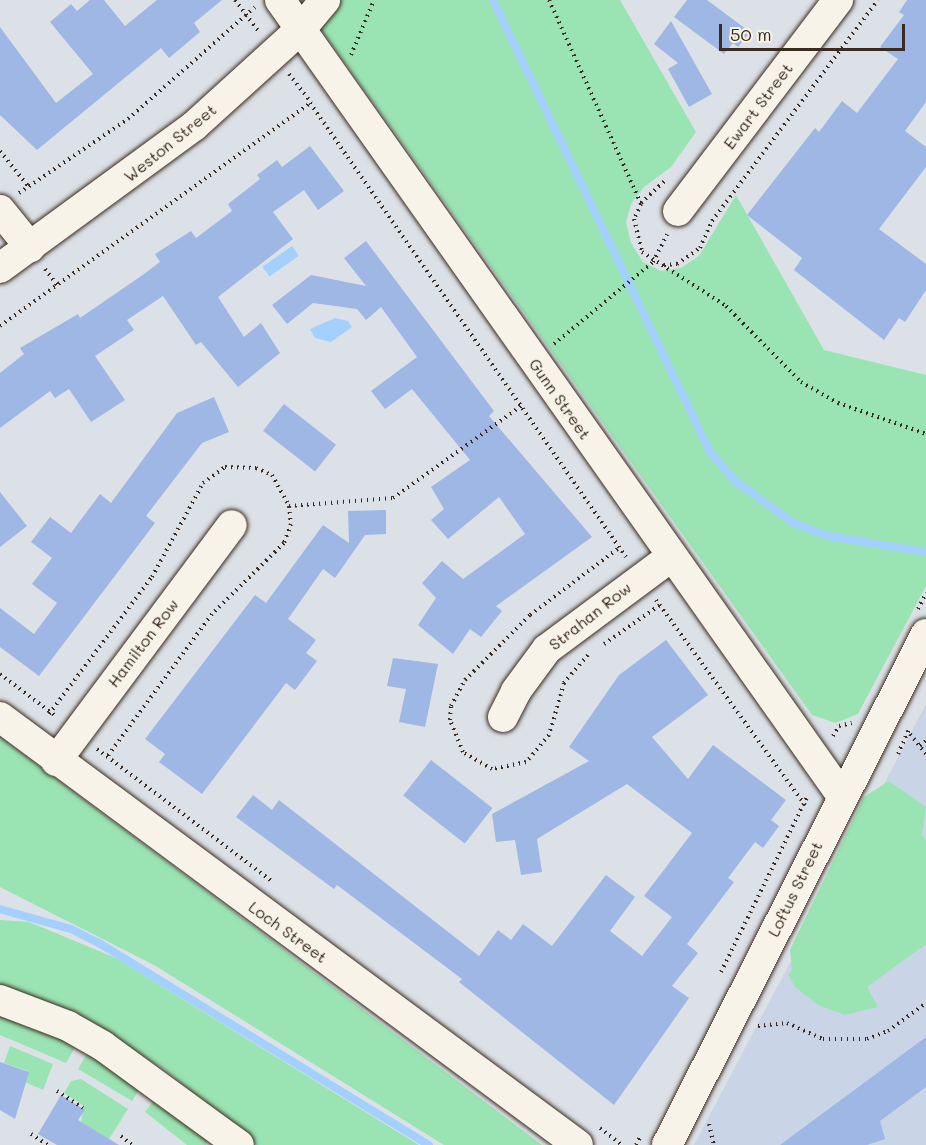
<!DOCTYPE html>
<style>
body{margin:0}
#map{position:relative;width:926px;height:1145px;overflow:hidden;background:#dce1e7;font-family:Mali,sans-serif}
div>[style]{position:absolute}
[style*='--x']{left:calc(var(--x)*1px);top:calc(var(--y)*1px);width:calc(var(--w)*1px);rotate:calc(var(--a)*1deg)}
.built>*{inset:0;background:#c9d4e6}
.green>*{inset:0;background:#9ae4b4}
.water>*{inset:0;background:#a3d0fe;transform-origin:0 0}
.stream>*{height:8px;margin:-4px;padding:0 4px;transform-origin:4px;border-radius:4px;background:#a3d0fe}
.building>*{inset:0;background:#9eb7e4;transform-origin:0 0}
.path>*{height:4px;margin-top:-2px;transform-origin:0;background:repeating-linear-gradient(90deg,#3b2a1e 0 1.5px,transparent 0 6px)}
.roads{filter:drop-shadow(0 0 2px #3b2a1e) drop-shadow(0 0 2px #3b2a1e)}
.minor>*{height:30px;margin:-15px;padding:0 15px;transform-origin:15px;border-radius:15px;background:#f7f3e8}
span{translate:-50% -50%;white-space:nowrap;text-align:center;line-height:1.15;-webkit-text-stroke:4.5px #f7f3e8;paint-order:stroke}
.street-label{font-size:16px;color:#3b2a1e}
.scale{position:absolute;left:719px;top:24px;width:186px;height:27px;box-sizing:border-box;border:3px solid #3b2a1e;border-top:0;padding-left:8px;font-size:18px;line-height:21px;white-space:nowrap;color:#3b2a1e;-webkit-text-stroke:4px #f7f3e8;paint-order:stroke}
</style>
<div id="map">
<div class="built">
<div style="clip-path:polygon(926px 704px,926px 1145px,694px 1145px)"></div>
</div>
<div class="green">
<div style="clip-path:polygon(300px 0,620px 0,696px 132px,671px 167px,644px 187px,631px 204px,626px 222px,631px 243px,643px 262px,661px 271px,681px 268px,699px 256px,736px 195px,824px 350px,926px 375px,926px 586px,858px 714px,835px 723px,812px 715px)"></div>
<div style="clip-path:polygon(0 737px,194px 882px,542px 1145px,444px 1145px,154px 965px,0 887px)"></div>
<div style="clip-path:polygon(889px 781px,926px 807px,922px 835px,926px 840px,926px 944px,867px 987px,878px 1007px,845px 1015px,818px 1005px,795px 987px,788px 975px,792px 970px,790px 950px,864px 797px)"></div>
<div style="clip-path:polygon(0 920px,29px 922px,116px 958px,419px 1145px,257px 1145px,165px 1070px,113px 1037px,0 988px)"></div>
<div style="clip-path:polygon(0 1012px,77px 1044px,66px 1063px,0 1035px)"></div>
<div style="clip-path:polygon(10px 1046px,53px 1064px,43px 1090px,25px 1082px,28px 1071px,4px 1063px)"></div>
<div style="clip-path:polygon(89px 1050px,141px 1087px,132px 1101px,78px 1069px)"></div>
<div style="clip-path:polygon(81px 1079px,128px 1109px,109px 1139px,81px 1122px,84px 1106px,64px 1093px,71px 1081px)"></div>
<div style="clip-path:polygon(156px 1098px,208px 1140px,206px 1145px,187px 1145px,145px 1112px)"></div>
</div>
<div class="water">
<div style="left:292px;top:246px;width:12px;height:36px;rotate:55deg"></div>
<div style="clip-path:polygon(335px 318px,348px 321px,352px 327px,331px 342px,315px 338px,310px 329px)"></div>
</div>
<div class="stream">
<div style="--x:493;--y:0;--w:501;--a:64.35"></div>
<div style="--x:710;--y:452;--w:37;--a:49"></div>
<div style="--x:734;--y:480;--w:73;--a:36.1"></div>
<div style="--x:793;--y:523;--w:37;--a:20"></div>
<div style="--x:828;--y:536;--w:99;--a:9.3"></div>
<div style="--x:0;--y:909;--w:74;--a:15.7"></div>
<div style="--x:71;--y:929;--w:31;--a:27"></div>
<div style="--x:99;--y:943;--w:387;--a:31.5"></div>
</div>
<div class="building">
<div style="clip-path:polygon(90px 0,104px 0,125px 26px,157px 0,222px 0,194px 23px,200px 32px,169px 58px,161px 48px,37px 150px,0 115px,0 27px,56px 103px,93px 74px,50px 22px,71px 4px,77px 11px)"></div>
<div style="clip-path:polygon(687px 0,707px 0,750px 32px,738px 47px,733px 43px,724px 54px,674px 17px)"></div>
<div style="clip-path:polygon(907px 0,926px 0,926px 102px,905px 131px,926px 147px,926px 167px,879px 229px,926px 264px,926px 290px,905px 322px,899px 318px,884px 340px,794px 270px,802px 258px,747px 215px,815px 128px,819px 132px,842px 101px,857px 113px,898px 59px,880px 47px,904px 15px,899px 12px)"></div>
<div style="clip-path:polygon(671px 21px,712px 94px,689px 107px,668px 69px,678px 63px,654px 44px)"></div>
<div style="clip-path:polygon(310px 146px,344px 191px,318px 210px,304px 190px,273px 212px,293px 239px,218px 297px,244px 337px,261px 323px,280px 353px,238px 387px,201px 342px,196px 345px,163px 296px,127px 320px,134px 330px,95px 356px,125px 400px,91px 422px,69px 389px,55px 398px,50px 391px,0 428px,0 373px,24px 354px,20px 348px,78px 314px,80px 318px,144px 274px,160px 262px,155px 254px,191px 231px,196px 238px,232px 211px,228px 204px,260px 179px,257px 175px,277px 160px,282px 167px)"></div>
<div style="clip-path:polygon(366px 241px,494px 411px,489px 416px,592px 537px,496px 606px,502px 611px,481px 637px,470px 629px,453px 654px,418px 625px,436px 598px,422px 583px,442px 561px,463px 579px,525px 534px,499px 497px,448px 539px,431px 520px,444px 509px,431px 487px,470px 460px,412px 389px,385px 409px,371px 391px,417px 357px,381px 307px,366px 320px,357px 309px,313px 303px,287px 324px,272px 305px,311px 275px,366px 286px,344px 258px)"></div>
<div style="clip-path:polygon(214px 397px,229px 432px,202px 443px,172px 482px,146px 516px,155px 523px,39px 676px,0 647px,0 608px,34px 634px,57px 603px,32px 584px,52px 558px,31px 542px,50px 517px,71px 533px,100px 494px,111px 503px,177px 413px)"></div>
<div style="left:284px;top:404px;width:66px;height:34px;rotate:38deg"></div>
<div style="clip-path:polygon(0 492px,27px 526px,0 547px)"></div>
<div style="clip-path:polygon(386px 510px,386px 534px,365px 535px,335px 578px,323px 569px,288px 619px,316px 640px,306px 653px,317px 661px,295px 690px,286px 683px,202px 794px,159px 762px,165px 754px,145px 739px,255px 595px,266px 603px,323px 525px,349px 543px,348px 511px)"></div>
<div style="clip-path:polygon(666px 640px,708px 695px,652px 737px,688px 779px,713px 745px,786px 800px,771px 820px,779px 826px,763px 848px,755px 842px,728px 878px,734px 882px,687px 944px,698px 953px,672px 986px,689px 998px,614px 1105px,459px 982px,462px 979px,337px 885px,334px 889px,236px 817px,253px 795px,272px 810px,279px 800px,479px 956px,498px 930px,511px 940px,523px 924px,552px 946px,606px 875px,635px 897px,610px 931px,642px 956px,672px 917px,644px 896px,692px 833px,627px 784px,537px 839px,542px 872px,521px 875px,515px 840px,496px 842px,492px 814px,589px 761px,569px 747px,619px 675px)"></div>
<div style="clip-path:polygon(393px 658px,438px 664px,425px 727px,399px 722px,406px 689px,387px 686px)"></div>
<div style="left:431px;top:760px;width:78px;height:45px;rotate:38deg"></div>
<div style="clip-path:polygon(926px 1037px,926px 1087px,880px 1121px,885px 1139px,867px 1145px,780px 1145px)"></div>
<div style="clip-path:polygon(0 1062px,29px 1072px,15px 1119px,0 1110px)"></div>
<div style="clip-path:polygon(61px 1095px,85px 1110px,78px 1120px,119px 1145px,57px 1145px,38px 1134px)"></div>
</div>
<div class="path">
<div style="--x:235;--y:0;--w:39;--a:53"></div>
<div style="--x:549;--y:0;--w:224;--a:65.7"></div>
<div style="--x:641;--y:204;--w:17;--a:115"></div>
<div style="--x:634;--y:219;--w:34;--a:76"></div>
<div style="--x:642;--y:252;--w:100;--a:32.7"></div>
<div style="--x:726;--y:306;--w:107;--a:45.4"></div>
<div style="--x:801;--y:382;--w:43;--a:29.6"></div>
<div style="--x:838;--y:403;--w:93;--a:19.4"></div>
<div style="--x:351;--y:55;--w:60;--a:-67.3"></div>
<div style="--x:289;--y:74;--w:36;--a:52"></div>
<div style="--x:0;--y:151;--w:45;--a:51.3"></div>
<div style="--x:19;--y:193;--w:132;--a:-34.2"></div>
<div style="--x:128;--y:119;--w:169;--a:-41.4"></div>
<div style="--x:641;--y:203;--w:34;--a:-43"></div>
<div style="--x:664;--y:265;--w:13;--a:-4"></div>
<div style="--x:677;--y:264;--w:28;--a:-35"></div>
<div style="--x:700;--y:248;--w:30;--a:-66"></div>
<div style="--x:712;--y:221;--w:276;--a:-53.1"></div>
<div style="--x:45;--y:269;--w:20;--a:53"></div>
<div style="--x:0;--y:326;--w:382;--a:-35.7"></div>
<div style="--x:310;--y:103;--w:553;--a:55.16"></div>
<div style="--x:554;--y:344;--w:129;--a:-39.6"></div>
<div style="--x:653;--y:262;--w:31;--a:-63"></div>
<div style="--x:289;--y:506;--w:104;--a:-4.4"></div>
<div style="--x:393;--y:498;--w:158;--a:-35.7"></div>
<div style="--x:656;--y:600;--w:257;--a:54"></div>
<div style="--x:918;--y:609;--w:18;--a:-63"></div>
<div style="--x:604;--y:644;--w:68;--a:-34.9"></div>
<div style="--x:588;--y:655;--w:37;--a:131"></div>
<div style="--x:564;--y:683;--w:54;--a:106.1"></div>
<div style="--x:549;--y:735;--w:35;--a:130"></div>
<div style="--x:526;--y:762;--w:35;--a:168"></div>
<div style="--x:492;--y:769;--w:34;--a:-150"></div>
<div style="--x:463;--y:752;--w:35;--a:-112"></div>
<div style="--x:450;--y:720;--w:14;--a:-86"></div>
<div style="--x:451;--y:706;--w:30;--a:-62"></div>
<div style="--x:465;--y:680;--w:92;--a:-45"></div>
<div style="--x:530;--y:615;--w:111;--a:-37"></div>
<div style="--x:0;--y:674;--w:71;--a:37"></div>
<div style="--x:49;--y:714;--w:171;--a:-53.1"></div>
<div style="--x:152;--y:577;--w:107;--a:-61.5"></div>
<div style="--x:203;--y:483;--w:27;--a:-36"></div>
<div style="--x:225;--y:467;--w:31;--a:2"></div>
<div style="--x:256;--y:468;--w:17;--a:24"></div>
<div style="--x:272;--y:475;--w:35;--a:61"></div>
<div style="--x:289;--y:506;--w:18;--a:84"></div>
<div style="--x:291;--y:524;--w:20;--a:110"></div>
<div style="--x:284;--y:543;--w:101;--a:135.4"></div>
<div style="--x:212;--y:614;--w:177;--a:126.3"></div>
<div style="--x:910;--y:734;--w:26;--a:51"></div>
<div style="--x:833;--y:736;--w:12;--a:-59"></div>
<div style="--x:839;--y:726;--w:13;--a:-13"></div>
<div style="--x:920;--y:746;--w:8;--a:-40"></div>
<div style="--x:97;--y:749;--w:221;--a:37.1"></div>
<div style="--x:898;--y:754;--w:27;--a:-66"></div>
<div style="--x:721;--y:972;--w:197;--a:-63.8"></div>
<div style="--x:758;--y:1026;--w:29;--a:-6"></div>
<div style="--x:787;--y:1023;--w:39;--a:24"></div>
<div style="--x:823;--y:1039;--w:44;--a:0"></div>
<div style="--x:867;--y:1039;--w:22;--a:-21"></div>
<div style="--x:888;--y:1031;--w:47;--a:-36.4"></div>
<div style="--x:57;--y:1091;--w:31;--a:33"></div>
<div style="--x:709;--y:1124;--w:22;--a:77"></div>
<div style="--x:600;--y:1128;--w:28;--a:38"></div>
<div style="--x:31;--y:1134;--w:20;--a:33"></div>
<div style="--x:121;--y:1136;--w:14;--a:39"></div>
<div style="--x:636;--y:1145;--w:9;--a:-63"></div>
</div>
<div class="roads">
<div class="minor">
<div style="--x:280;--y:0;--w:974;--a:54.78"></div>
<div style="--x:0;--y:210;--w:48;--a:51"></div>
<div style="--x:678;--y:211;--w:265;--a:-52.8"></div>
<div style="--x:0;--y:268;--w:240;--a:-36.2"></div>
<div style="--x:194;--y:126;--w:143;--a:-42.2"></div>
<div style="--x:300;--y:30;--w:39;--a:-50"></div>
<div style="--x:0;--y:717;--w:719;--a:36.52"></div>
<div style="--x:503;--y:717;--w:29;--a:-63"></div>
<div style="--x:516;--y:691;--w:52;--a:-53.6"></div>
<div style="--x:547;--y:649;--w:154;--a:-36.6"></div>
<div style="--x:56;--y:761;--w:294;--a:-53.3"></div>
<div style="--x:0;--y:1000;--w:73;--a:20.9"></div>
<div style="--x:68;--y:1026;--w:40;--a:29.7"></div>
<div style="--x:103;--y:1046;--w:168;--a:36.1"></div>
<div style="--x:667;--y:1145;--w:573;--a:-63.12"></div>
</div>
</div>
<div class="street-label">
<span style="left:758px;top:106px;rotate:-53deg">Ewart Street</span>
<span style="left:170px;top:143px;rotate:-39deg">Weston Street</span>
<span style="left:560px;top:399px;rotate:55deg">Gunn Street</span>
<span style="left:590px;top:616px;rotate:-38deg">Strahan Row</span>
<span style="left:143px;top:643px;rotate:-53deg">Hamilton Row</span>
<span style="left:795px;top:889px;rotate:-64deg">Loftus Street</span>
<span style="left:288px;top:932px;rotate:36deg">Loch Street</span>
</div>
<div class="scale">50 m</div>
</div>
